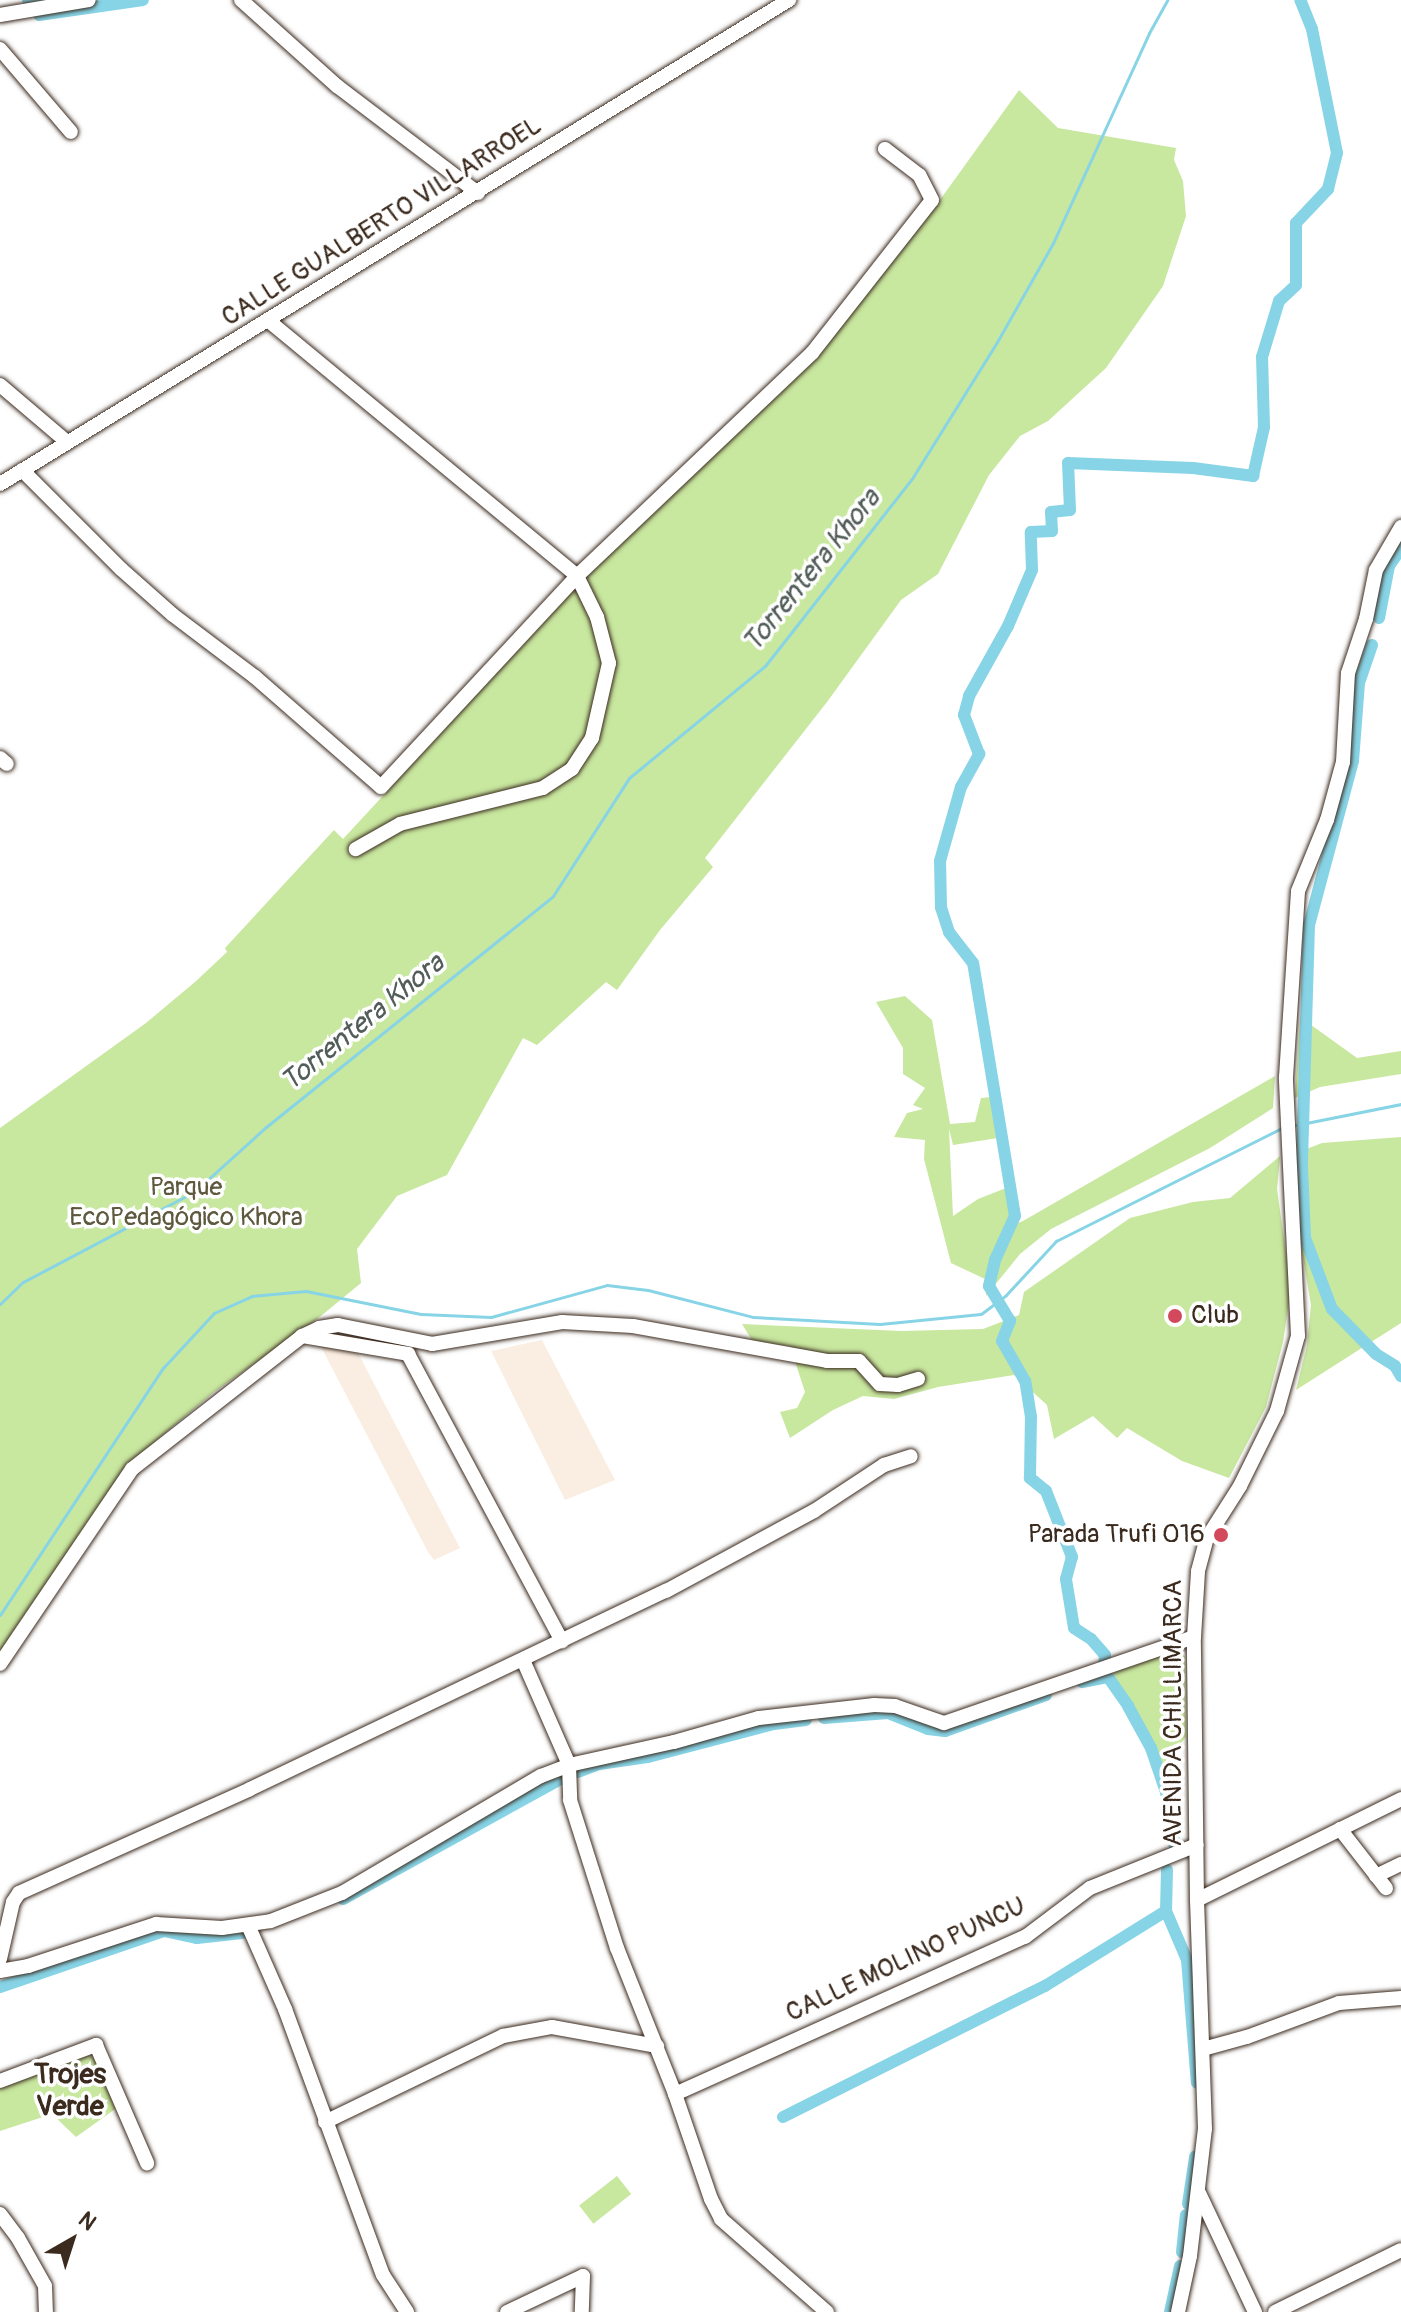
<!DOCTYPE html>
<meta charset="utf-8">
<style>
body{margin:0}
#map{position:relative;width:1401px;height:2312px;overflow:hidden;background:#fff;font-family:Pangolin,sans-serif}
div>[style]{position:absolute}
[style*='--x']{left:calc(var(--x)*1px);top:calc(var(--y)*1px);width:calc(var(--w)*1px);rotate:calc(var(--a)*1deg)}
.built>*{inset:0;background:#faeee2}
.green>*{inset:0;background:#c8e79f;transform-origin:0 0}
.stream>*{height:3px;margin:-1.5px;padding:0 1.5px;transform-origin:1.5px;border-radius:1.5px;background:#87d4e6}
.canal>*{height:12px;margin:-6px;padding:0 6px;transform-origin:6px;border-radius:6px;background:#87d4e6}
.roads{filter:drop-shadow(0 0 2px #3b2a1e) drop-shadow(0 0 2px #3b2a1e)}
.minor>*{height:14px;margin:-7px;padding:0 7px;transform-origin:7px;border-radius:7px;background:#fff}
.dots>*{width:22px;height:22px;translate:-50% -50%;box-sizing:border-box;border:4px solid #fff;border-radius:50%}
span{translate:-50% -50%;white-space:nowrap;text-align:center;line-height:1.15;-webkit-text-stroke:7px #fff;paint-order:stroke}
.street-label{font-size:26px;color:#3b2a1e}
.park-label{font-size:26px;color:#5e593e}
.poi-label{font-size:26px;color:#3b2a1e}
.left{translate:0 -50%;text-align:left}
.right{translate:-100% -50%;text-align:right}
.water-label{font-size:28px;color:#525d5a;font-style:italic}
.neighbourhood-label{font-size:28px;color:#3b2a1e;font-weight:700}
.north{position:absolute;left:32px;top:2200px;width:80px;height:80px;-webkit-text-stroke:6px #fff;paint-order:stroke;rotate:39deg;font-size:22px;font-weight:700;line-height:32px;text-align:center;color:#3b2a1e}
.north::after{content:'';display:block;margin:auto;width:28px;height:36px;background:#3b2a1e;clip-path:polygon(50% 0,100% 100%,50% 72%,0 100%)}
</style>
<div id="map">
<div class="built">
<div style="clip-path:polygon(542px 1340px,615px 1480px,565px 1500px,491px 1351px)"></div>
<div style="clip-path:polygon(319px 1343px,357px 1351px,460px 1548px,434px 1560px,428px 1552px)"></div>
</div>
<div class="green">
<div style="clip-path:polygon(1019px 90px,1058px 128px,1176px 148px,1174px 160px,1183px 181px,1186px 216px,1163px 286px,1106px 368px,1048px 421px,1020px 436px,989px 475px,938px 574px,901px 600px,827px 702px,705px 858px,713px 867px,660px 930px,617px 990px,606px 982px,537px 1045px,523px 1038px,447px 1175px,397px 1196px,357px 1249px,361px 1283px,316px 1320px,214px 1392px,133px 1460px,88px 1521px,0 1655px,0 1128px,146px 1023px,195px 982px,227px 952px,225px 948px,334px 830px,343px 839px,577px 586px,815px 354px,937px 204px)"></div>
<div style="clip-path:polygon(905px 996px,932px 1020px,950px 1124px,975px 1122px,981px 1098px,991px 1097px,998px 1138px,953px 1145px,949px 1129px,953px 1216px,978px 1199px,1006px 1188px,1010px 1218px,1007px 1227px,1023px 1221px,1275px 1076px,1273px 1108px,1210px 1148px,1051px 1229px,1020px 1254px,986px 1296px,985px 1279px,951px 1263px,924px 1159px,925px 1140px,894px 1137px,907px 1113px,923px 1109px,913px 1105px,925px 1088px,903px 1074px,903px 1048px,876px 1002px)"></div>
<div style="clip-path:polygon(1300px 1017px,1357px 1058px,1401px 1051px,1401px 1074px,1320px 1087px,1295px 1098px)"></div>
<div style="clip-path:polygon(1401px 1137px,1401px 1323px,1296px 1390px,1307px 1345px,1311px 1305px,1300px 1239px,1296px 1153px,1322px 1143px)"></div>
<div style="clip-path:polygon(1280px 1156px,1277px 1189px,1291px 1289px,1283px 1342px,1266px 1407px,1229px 1478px,1182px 1461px,1127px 1428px,1117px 1438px,1093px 1416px,1054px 1439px,1047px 1405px,1014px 1375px,938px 1387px,894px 1399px,863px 1396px,833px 1410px,790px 1438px,780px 1412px,797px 1408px,805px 1392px,790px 1346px,753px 1342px,742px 1324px,901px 1331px,983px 1329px,1019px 1315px,1024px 1292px,1130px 1218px,1193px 1202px,1230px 1198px)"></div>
<div style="clip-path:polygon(1173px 1650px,1181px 1650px,1185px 1657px,1186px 1737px,1175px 1750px,1170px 1780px,1133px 1704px,1118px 1687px,1113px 1673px)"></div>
<div style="clip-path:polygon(87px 2055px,99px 2061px,118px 2107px,76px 2137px,52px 2114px,0 2131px,0 2088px)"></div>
<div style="left:617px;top:2176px;width:23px;height:48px;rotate:52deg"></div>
</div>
<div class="stream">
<div style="--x:1291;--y:1126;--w:112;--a:-11.3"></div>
<div style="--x:0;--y:1304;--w:32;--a:-44"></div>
<div style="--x:23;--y:1282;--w:193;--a:-27.8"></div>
<div style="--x:194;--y:1192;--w:97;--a:-42.1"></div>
<div style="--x:266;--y:1127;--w:368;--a:-38.8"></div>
<div style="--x:553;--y:896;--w:140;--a:-57.2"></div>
<div style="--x:629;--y:778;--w:176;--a:-39.5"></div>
<div style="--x:765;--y:666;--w:240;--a:-51.9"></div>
<div style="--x:913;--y:477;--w:159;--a:-58.1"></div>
<div style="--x:997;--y:342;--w:114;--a:-60.5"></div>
<div style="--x:1053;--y:243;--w:231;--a:-65.4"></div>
<div style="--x:1149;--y:33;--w:38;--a:-61"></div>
<div style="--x:0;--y:1615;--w:296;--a:-56.6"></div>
<div style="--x:163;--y:1368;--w:75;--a:-47.2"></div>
<div style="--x:214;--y:1313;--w:42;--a:-24.1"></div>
<div style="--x:252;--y:1296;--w:54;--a:-5.3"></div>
<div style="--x:306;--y:1291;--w:117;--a:11.3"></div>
<div style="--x:421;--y:1314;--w:70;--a:2.5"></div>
<div style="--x:491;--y:1317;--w:120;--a:-15.4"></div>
<div style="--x:607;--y:1285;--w:41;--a:7"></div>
<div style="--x:648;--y:1290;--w:108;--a:14.4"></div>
<div style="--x:753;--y:1317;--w:127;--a:3.2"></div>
<div style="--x:880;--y:1324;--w:101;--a:-5.7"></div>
<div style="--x:981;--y:1314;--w:31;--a:-37"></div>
<div style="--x:1006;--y:1295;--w:74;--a:-47.2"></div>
<div style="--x:1056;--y:1241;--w:255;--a:-26.6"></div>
</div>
<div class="canal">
<div style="--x:28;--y:0;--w:26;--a:0"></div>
<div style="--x:39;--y:15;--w:105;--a:-8.2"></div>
<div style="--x:1379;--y:618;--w:53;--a:-79.1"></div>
<div style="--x:1389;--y:566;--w:22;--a:-56"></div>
<div style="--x:1372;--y:645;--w:40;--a:108.9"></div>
<div style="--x:1359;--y:683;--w:78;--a:94.4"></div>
<div style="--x:1353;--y:761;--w:170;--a:105"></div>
<div style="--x:1309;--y:925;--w:243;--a:91.7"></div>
<div style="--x:1302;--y:1168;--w:70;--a:87.5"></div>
<div style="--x:1305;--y:1238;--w:76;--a:69.2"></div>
<div style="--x:1332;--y:1309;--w:63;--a:45.6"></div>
<div style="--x:1376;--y:1354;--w:22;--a:32"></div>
<div style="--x:1395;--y:1366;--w:12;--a:59"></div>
<div style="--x:1104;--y:1665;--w:10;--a:-84"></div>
<div style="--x:1105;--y:1655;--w:21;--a:-131"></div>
<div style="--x:1091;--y:1639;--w:20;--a:-147"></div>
<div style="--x:1074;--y:1628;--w:50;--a:-99.3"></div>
<div style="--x:1066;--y:1579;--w:23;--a:-75"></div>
<div style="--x:1072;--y:1557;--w:71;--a:-111.5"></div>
<div style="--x:1046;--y:1491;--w:21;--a:-141"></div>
<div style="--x:1030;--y:1478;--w:61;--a:-89.1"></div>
<div style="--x:1031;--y:1417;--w:36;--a:-99"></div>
<div style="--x:1025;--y:1381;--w:46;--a:-119.9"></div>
<div style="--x:1002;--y:1341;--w:22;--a:-68"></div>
<div style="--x:1010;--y:1321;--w:41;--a:-121"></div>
<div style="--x:989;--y:1286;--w:27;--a:-77"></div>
<div style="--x:995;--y:1260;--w:48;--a:-65.6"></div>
<div style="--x:1015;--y:1216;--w:256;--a:-99.4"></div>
<div style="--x:973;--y:963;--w:39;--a:-128"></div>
<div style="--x:949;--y:932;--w:26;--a:-108"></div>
<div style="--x:941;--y:907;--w:46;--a:-91.2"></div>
<div style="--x:940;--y:861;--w:77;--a:-74.2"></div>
<div style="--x:961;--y:787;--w:38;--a:-61"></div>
<div style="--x:979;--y:754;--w:42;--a:-111"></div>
<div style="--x:964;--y:715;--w:20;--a:-75"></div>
<div style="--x:969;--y:696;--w:80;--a:-60.9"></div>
<div style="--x:1008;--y:626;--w:61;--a:-66.8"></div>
<div style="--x:1032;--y:570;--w:38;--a:-92"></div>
<div style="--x:1031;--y:532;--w:21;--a:-3"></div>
<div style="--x:1052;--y:531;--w:19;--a:-93"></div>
<div style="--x:1051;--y:512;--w:19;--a:-6"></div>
<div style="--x:1070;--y:510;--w:47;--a:-92.4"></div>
<div style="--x:1068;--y:463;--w:125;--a:2.3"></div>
<div style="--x:1193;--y:468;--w:61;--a:7.6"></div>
<div style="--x:1253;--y:476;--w:50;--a:-77.3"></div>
<div style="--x:1264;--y:427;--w:70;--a:-91.6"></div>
<div style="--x:1262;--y:357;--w:59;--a:-73.1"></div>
<div style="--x:1279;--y:301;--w:23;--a:-43"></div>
<div style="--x:1296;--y:285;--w:62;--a:-90"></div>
<div style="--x:1296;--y:223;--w:47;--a:-46.7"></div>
<div style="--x:1328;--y:189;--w:37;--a:-76"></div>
<div style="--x:1337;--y:153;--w:126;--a:-101.4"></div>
<div style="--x:1312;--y:29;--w:31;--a:-112"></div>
<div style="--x:1082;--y:1682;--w:26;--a:-11"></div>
<div style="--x:1108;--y:1677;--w:35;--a:55"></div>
<div style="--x:1128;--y:1706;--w:48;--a:61.3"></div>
<div style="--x:1151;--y:1748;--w:46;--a:71.2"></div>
<div style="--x:1166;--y:1792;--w:56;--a:80.7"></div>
<div style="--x:824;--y:1718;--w:64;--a:-4.5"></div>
<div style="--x:888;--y:1713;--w:43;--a:21.8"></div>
<div style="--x:928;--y:1729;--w:17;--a:7"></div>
<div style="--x:945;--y:1731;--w:107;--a:-19.6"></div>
<div style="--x:578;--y:1772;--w:22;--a:-21"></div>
<div style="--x:599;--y:1764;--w:49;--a:-8.1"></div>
<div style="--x:648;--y:1757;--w:130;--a:-14.7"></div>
<div style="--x:774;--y:1724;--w:32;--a:-7"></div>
<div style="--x:1167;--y:1870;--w:41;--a:91.4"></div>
<div style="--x:1166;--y:1911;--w:53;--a:66.8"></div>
<div style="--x:1187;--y:1960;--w:123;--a:85.4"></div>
<div style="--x:343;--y:1899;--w:248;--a:-28.9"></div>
<div style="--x:0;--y:1987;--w:173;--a:-18.9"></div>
<div style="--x:164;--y:1931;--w:34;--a:12"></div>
<div style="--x:197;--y:1938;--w:45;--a:-6.3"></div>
<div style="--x:783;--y:2117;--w:293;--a:-26.6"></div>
<div style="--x:1045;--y:1986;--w:142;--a:-31.8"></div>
<div style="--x:1188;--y:2204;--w:48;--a:-81.5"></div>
<div style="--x:1182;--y:2252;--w:37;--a:-84"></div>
<div style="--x:1170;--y:2312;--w:47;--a:-77.7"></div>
</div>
<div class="roads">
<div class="minor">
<div style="--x:241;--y:0;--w:129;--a:41.9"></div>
<div style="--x:337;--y:86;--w:177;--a:37.2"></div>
<div style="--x:0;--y:15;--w:90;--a:-9.6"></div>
<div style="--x:0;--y:49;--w:109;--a:49.5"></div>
<div style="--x:269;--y:321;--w:400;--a:39.6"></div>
<div style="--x:577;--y:576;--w:46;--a:64"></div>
<div style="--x:597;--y:617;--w:48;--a:75.4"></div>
<div style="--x:609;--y:663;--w:77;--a:102.8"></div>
<div style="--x:592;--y:738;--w:37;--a:123"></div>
<div style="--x:572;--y:769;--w:35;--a:147"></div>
<div style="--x:543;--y:788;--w:147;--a:165.9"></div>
<div style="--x:400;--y:824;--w:51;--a:150.4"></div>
<div style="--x:0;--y:385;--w:88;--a:40.4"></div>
<div style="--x:22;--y:470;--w:140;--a:45"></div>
<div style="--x:121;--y:569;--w:69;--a:41.5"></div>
<div style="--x:173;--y:615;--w:103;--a:37.1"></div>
<div style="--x:255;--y:677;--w:167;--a:41.1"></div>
<div style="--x:381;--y:787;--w:288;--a:-47.1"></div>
<div style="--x:577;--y:576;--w:324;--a:-43.5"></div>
<div style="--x:812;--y:353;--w:194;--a:-51.9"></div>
<div style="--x:932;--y:200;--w:28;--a:-117"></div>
<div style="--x:919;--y:175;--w:43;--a:-142.6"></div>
<div style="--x:0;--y:484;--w:926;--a:-31.53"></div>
<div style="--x:0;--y:758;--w:9;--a:41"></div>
<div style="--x:302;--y:1336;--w:108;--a:9.6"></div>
<div style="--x:408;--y:1354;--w:326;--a:61.8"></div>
<div style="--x:523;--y:1660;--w:115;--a:66.3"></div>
<div style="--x:569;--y:1765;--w:35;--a:88"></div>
<div style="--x:570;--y:1800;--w:155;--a:72.4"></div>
<div style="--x:617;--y:1948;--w:157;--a:68.3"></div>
<div style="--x:675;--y:2094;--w:111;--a:71.1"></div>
<div style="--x:711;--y:2199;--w:22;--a:63"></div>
<div style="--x:721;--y:2219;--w:141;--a:41.3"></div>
<div style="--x:0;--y:1664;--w:235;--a:-55.9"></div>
<div style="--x:132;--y:1469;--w:216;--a:-38"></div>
<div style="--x:302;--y:1336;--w:19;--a:-25"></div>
<div style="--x:319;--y:1328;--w:19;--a:-9"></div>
<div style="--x:338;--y:1325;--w:96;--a:11.4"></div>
<div style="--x:432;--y:1344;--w:132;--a:-9.6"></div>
<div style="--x:562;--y:1322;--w:71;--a:3.2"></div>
<div style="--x:633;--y:1326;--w:197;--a:10.2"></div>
<div style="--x:827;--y:1361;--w:32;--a:0"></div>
<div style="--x:859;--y:1361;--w:31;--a:48"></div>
<div style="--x:880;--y:1384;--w:18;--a:3"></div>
<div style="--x:898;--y:1385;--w:21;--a:-17"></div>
<div style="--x:1340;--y:1829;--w:75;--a:52.1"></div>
<div style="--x:1376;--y:1876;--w:28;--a:-26"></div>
<div style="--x:1197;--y:1900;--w:228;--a:-26.3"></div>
<div style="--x:248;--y:1925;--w:92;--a:66.2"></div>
<div style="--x:285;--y:2009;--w:283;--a:69.8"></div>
<div style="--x:383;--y:2275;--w:44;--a:57"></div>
<div style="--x:0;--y:1959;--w:58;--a:-77.2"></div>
<div style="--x:13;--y:1902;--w:11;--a:-56"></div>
<div style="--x:19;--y:1893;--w:253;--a:-24.2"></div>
<div style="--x:250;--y:1789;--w:461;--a:-25.5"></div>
<div style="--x:666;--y:1591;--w:168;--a:-28.4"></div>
<div style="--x:814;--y:1511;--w:84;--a:-33.3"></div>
<div style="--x:884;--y:1465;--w:28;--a:-18"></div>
<div style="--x:0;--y:1971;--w:28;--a:-10"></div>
<div style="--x:28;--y:1966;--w:135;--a:-18.2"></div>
<div style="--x:156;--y:1924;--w:66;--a:3.5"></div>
<div style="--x:222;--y:1928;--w:49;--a:-8.1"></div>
<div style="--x:271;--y:1921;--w:76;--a:-21.5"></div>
<div style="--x:342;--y:1893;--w:231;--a:-30.5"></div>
<div style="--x:541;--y:1776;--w:30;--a:-21"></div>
<div style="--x:569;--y:1765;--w:107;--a:-12.4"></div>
<div style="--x:674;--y:1742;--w:88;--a:-15.8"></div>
<div style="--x:759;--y:1718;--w:116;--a:-6.4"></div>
<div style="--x:874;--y:1705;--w:21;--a:3"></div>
<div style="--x:895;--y:1706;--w:52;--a:19.1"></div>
<div style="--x:944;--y:1723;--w:264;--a:-19"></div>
<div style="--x:1203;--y:2049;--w:46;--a:-15.3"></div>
<div style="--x:1247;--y:2037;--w:98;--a:-20.3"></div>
<div style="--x:1339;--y:2003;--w:62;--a:-4.6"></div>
<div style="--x:0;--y:2081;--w:103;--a:-20.6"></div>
<div style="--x:96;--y:2045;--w:129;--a:66.6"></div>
<div style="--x:675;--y:2094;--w:384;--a:-24.2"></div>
<div style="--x:1025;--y:1937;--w:81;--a:-37"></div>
<div style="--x:1090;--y:1888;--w:115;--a:-21.9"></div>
<div style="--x:325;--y:2122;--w:198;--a:-25.8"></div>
<div style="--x:503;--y:2036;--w:50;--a:-10.4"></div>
<div style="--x:552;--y:2027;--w:107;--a:10.3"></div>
<div style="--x:1199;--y:2193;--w:132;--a:64.8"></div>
<div style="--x:0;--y:2214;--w:30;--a:53"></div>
<div style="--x:18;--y:2238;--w:55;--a:60.6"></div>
<div style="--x:45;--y:2286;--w:26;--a:88"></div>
<div style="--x:507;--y:2312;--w:84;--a:-25.3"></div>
<div style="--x:583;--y:2276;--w:36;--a:92"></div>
<div style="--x:1178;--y:2312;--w:57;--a:-77.9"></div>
<div style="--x:1190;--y:2256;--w:128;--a:-83.3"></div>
<div style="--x:1205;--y:2129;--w:229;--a:-92"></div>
<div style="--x:1197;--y:1900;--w:263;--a:-90.7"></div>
<div style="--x:1194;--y:1637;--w:66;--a:-86.5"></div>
<div style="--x:1198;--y:1571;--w:34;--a:-75"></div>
<div style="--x:1207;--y:1538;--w:62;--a:-57.6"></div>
<div style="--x:1240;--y:1486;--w:84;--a:-63.7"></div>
<div style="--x:1277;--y:1411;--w:78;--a:-74.4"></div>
<div style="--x:1298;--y:1336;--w:259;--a:-92.7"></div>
<div style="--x:1286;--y:1077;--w:186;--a:-86.3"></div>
<div style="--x:1298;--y:891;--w:77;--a:-67.8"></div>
<div style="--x:1327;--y:820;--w:60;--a:-74.6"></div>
<div style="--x:1343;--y:762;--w:89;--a:-86.8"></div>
<div style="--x:1348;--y:673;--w:57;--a:-71.6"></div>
<div style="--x:1366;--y:619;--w:50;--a:-78.5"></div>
<div style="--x:1376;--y:570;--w:50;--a:-59.8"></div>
<div style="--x:1275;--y:2312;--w:140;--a:-26.2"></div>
</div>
</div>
<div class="dots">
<div style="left:1175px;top:1316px;background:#d1495b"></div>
<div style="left:1221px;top:1535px;background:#d1495b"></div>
</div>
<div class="street-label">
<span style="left:382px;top:222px;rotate:-32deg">CALLE GUALBERTO VILLARROEL</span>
<span style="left:1174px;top:1713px;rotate:-90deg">AVENIDA CHILLIMARCA</span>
<span style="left:906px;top:1960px;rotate:-25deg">CALLE MOLINO PUNCU</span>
</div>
<div class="park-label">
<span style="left:186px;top:1203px">Parque<br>EcoPedagógico Khora</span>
</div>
<div class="poi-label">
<span class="left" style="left:1191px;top:1316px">Club</span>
<span class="right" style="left:1205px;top:1535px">Parada Trufi 016</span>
</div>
<div class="water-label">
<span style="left:812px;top:571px;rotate:-51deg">Torrentera Khora</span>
<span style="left:363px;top:1023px;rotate:-39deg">Torrentera Khora</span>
</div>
<div class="neighbourhood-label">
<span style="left:70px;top:2091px">Trojes<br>Verde</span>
</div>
<div class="north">N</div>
</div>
